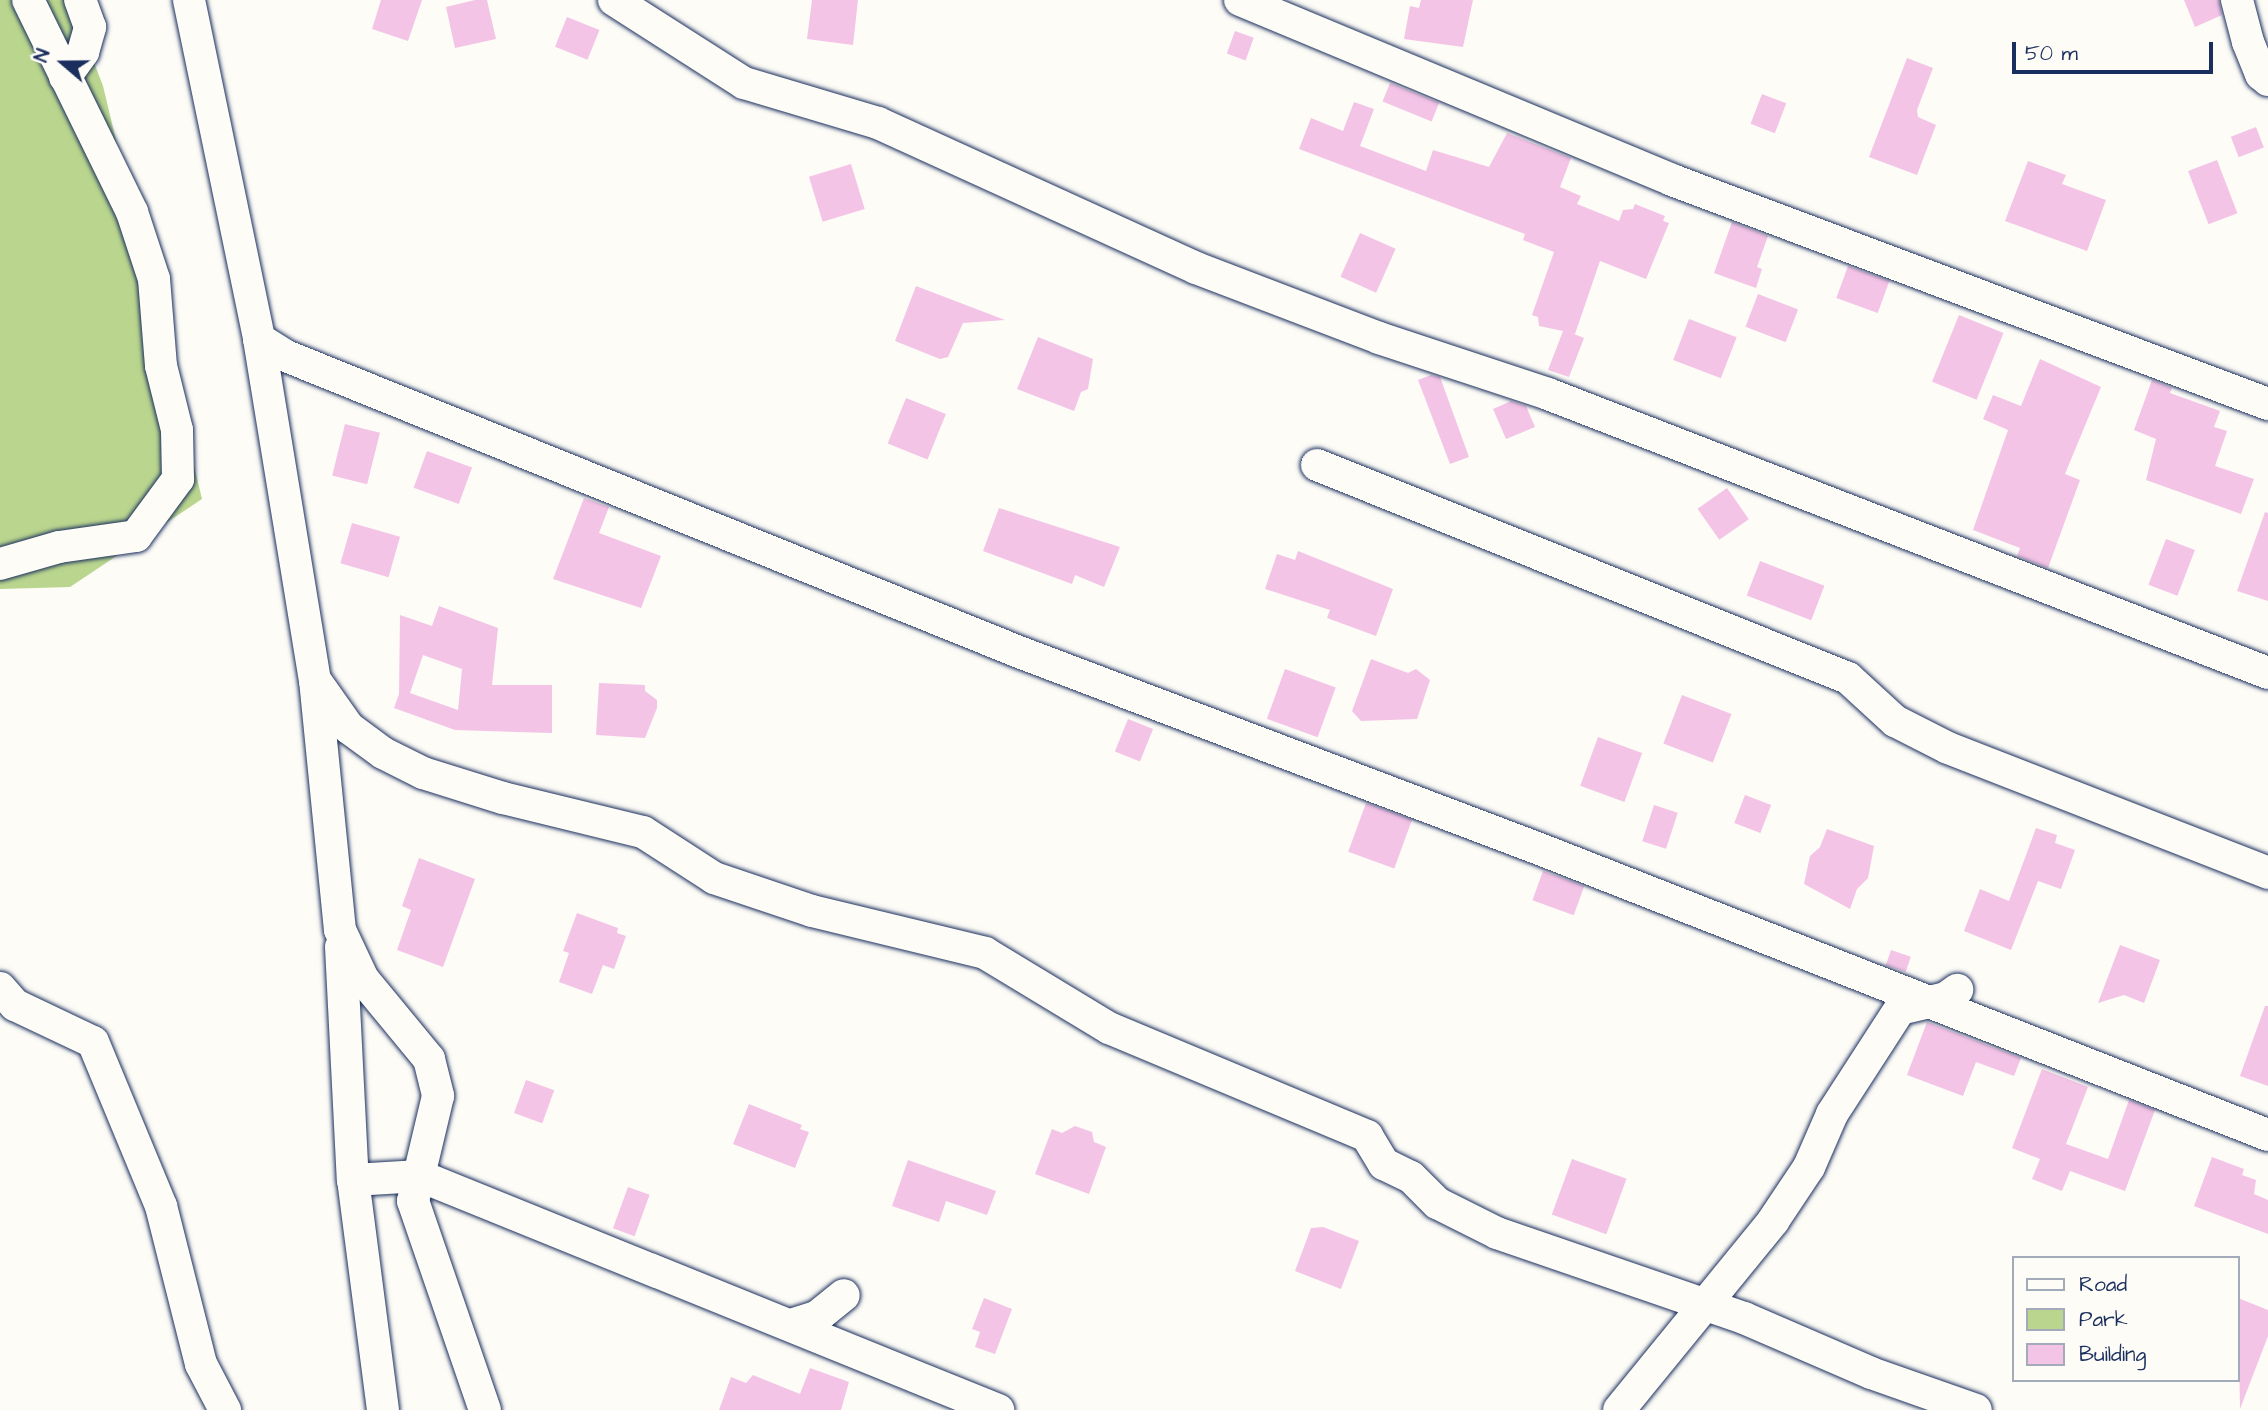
<!DOCTYPE html>
<style>
body{margin:0}
#map{position:relative;width:2268px;height:1410px;overflow:hidden;background:#fdfcf7;font-family:"Architects Daughter",sans-serif}
div>[style]{position:absolute}
[style*='--x']{left:calc(var(--x)*1px);top:calc(var(--y)*1px);width:calc(var(--w)*1px);rotate:calc(var(--a)*1deg)}
.green>*{inset:0;background:#bad68e}
.building>*{inset:0;background:#f4c4e6;transform-origin:0 0}
.roads{filter:drop-shadow(0 0 2px #1b2f5e) drop-shadow(0 0 2px #1b2f5e)}
.street>*{height:32px;margin:-16px;padding:0 16px;transform-origin:16px;border-radius:16px;background:#fdfcf7}
span{translate:-50% -50%;white-space:nowrap;text-align:center;line-height:1.15;-webkit-text-stroke:7px #fdfcf7;paint-order:stroke}
.legend{position:absolute;left:2012px;top:1256px;width:228px;height:126px;box-sizing:border-box;background:#fdfcf7;border:2px solid #a3aaba;margin:0;padding:9px 12px;list-style:none;font-size:21px;color:#1b2f5e}
.legend li{display:flex;align-items:center;gap:14px;height:35px}
.legend b{width:35px;border:2px solid #a3aaba}
.north{position:absolute;left:28px;top:28px;width:70px;height:70px;-webkit-text-stroke:5px #fdfcf7;paint-order:stroke;rotate:290deg;font-size:19px;font-weight:700;line-height:28px;text-align:center;color:#1b2f5e}
.north::after{content:'';display:block;margin:auto;width:24px;height:32px;background:#1b2f5e;clip-path:polygon(50% 0,100% 100%,50% 72%,0 100%)}
.scale{position:absolute;left:2012px;top:42px;width:201px;height:32px;box-sizing:border-box;border:4px solid #1b2f5e;border-top:0;padding-left:9px;font-size:21px;line-height:24px;white-space:nowrap;color:#1b2f5e;-webkit-text-stroke:5px #fdfcf7;paint-order:stroke}
</style>
<div id="map">
<div class="green">
<div style="clip-path:polygon(0 0,70px 0,103px 86px,202px 499px,70px 587px,0 589px)"></div>
</div>
<div class="building">
<div style="clip-path:polygon(381px 0,422px 0,408px 41px,372px 29px)"></div>
<div style="clip-path:polygon(475px 0,487px 0,496px 39px,455px 48px,446px 7px)"></div>
<div style="clip-path:polygon(812px 0,858px 0,853px 45px,807px 39px)"></div>
<div style="clip-path:polygon(1421px 0,1473px 0,1463px 47px,1404px 39px,1410px 6px,1419px 8px)"></div>
<div style="clip-path:polygon(2184px 0,2219px 0,2222px 15px,2195px 27px)"></div>
<div style="left:567px;top:17px;width:35px;height:32px;rotate:22deg"></div>
<div style="left:1235px;top:31px;width:20px;height:24px;rotate:20deg"></div>
<div style="clip-path:polygon(1907px 58px,1933px 68px,1917px 110px,1918px 117px,1936px 125px,1917px 175px,1869px 157px)"></div>
<div style="left:1390px;top:83px;width:53px;height:20px;rotate:22deg"></div>
<div style="left:1762px;top:94px;width:26px;height:32px;rotate:21deg"></div>
<div style="clip-path:polygon(1354px 102px,1374px 109px,1360px 146px,1426px 171px,1433px 150px,1489px 167px,1507px 133px,1571px 158px,1560px 187px,1581px 196px,1577px 204px,1619px 221px,1623px 210px,1633px 209px,1635px 204px,1665px 216px,1663px 221px,1669px 223px,1646px 279px,1600px 261px,1575px 334px,1569px 332px,1584px 338px,1569px 377px,1548px 370px,1563px 331px,1539px 326px,1538px 317px,1532px 315px,1554px 252px,1523px 240px,1525px 234px,1299px 149px,1311px 118px,1343px 131px)"></div>
<div style="left:2256px;top:127px;width:22px;height:27px;rotate:69deg"></div>
<div style="left:2217px;top:160px;width:57px;height:31px;rotate:69deg"></div>
<div style="clip-path:polygon(2028px 161px,2066px 175px,2062px 184px,2106px 200px,2087px 251px,2005px 221px)"></div>
<div style="left:851px;top:164px;width:47px;height:44px;rotate:73deg"></div>
<div style="clip-path:polygon(1732px 222px,1768px 236px,1757px 267px,1762px 269px,1756px 288px,1714px 273px)"></div>
<div style="left:1360px;top:233px;width:39px;height:48px;rotate:24deg"></div>
<div style="left:1848px;top:266px;width:44px;height:34px;rotate:20deg"></div>
<div style="clip-path:polygon(916px 286px,1005px 320px,963px 323px,948px 357px,940px 359px,895px 341px)"></div>
<div style="left:1758px;top:294px;width:43px;height:35px;rotate:21deg"></div>
<div style="left:1959px;top:315px;width:48px;height:72px;rotate:22deg"></div>
<div style="left:1689px;top:319px;width:51px;height:44px;rotate:21deg"></div>
<div style="clip-path:polygon(1038px 337px,1093px 359px,1088px 389px,1081px 392px,1074px 411px,1017px 389px)"></div>
<div style="clip-path:polygon(2040px 359px,2101px 387px,2065px 474px,2080px 480px,2048px 568px,2017px 556px,2020px 548px,1973px 530px,2008px 430px,1983px 419px,1993px 395px,2021px 406px)"></div>
<div style="clip-path:polygon(1431px 375px,1440px 377px,1469px 457px,1450px 464px,1418px 380px)"></div>
<div style="clip-path:polygon(2152px 380px,2172px 388px,2170px 393px,2220px 411px,2214px 427px,2227px 431px,2215px 466px,2254px 479px,2241px 514px,2146px 480px,2156px 439px,2134px 430px)"></div>
<div style="left:906px;top:398px;width:43px;height:49px;rotate:22deg"></div>
<div style="clip-path:polygon(1511px 401px,1526px 406px,1535px 427px,1506px 439px,1493px 409px)"></div>
<div style="left:345px;top:424px;width:36px;height:53px;rotate:14deg"></div>
<div style="left:427px;top:451px;width:48px;height:39px;rotate:20deg"></div>
<div style="left:1727px;top:488px;width:38px;height:36px;rotate:55deg"></div>
<div style="clip-path:polygon(584px 498px,609px 507px,599px 533px,661px 556px,641px 608px,553px 579px)"></div>
<div style="clip-path:polygon(999px 508px,1120px 547px,1104px 587px,1075px 575px,1072px 584px,983px 551px)"></div>
<div style="clip-path:polygon(2265px 512px,2268px 513px,2268px 601px,2237px 591px)"></div>
<div style="left:352px;top:523px;width:50px;height:42px;rotate:16deg"></div>
<div style="left:2166px;top:539px;width:31px;height:49px;rotate:21deg"></div>
<div style="clip-path:polygon(1298px 551px,1393px 589px,1376px 636px,1327px 618px,1330px 610px,1265px 589px,1277px 554px,1295px 560px)"></div>
<div style="left:1760px;top:561px;width:69px;height:37px;rotate:21deg"></div>
<div style="clip-path:polygon(evenodd,439px 606px,498px 628px,492px 685px,552px 685px,552px 733px,455px 730px,394px 708px,399px 694px,400px 615px,432px 626px,439px 606px,423px 655px,462px 669px,458px 710px,410px 693px,423px 655px)"></div>
<div style="clip-path:polygon(1371px 659px,1408px 673px,1416px 669px,1430px 680px,1417px 719px,1361px 721px,1352px 711px)"></div>
<div style="left:1285px;top:669px;width:54px;height:53px;rotate:20deg"></div>
<div style="clip-path:polygon(599px 683px,645px 685px,645px 691px,657px 700px,657px 708px,645px 738px,596px 735px)"></div>
<div style="left:1682px;top:695px;width:53px;height:52px;rotate:21deg"></div>
<div style="left:1128px;top:719px;width:27px;height:35px;rotate:22deg"></div>
<div style="left:1598px;top:737px;width:47px;height:52px;rotate:20deg"></div>
<div style="left:1745px;top:795px;width:28px;height:30px;rotate:21deg"></div>
<div style="left:1366px;top:803px;width:49px;height:52px;rotate:20deg"></div>
<div style="left:1654px;top:805px;width:25px;height:38px;rotate:18deg"></div>
<div style="clip-path:polygon(2036px 828px,2057px 835px,2055px 843px,2075px 850px,2061px 889px,2038px 881px,2011px 950px,1964px 931px,1980px 889px,2009px 901px)"></div>
<div style="clip-path:polygon(1827px 829px,1874px 846px,1868px 878px,1857px 889px,1850px 909px,1804px 884px,1810px 856px,1820px 847px)"></div>
<div style="clip-path:polygon(419px 858px,475px 879px,443px 967px,397px 950px,411px 910px,402px 906px)"></div>
<div style="left:1543px;top:871px;width:44px;height:31px;rotate:20deg"></div>
<div style="clip-path:polygon(577px 913px,618px 928px,617px 933px,626px 936px,614px 969px,603px 965px,592px 994px,559px 982px,569px 953px,563px 951px)"></div>
<div style="clip-path:polygon(2120px 945px,2160px 960px,2144px 1003px,2124px 995px,2098px 1003px)"></div>
<div style="left:1891px;top:950px;width:21px;height:16px;rotate:19deg"></div>
<div style="clip-path:polygon(2265px 1006px,2268px 1006px,2268px 1086px,2240px 1076px)"></div>
<div style="clip-path:polygon(1927px 1022px,2021px 1058px,2014px 1076px,1976px 1062px,1963px 1096px,1907px 1075px)"></div>
<div style="clip-path:polygon(2042px 1069px,2088px 1087px,2066px 1144px,2108px 1159px,2129px 1100px,2155px 1110px,2125px 1191px,2070px 1171px,2062px 1191px,2032px 1179px,2040px 1159px,2012px 1148px)"></div>
<div style="left:526px;top:1080px;width:30px;height:35px;rotate:20deg"></div>
<div style="clip-path:polygon(749px 1104px,802px 1125px,800px 1129px,809px 1132px,795px 1168px,733px 1144px)"></div>
<div style="clip-path:polygon(1075px 1126px,1092px 1132px,1094px 1142px,1106px 1147px,1089px 1194px,1035px 1174px,1052px 1129px,1062px 1133px)"></div>
<div style="clip-path:polygon(2212px 1157px,2244px 1169px,2242px 1175px,2256px 1180px,2254px 1194px,2268px 1200px,2268px 1234px,2194px 1206px)"></div>
<div style="left:1572px;top:1159px;width:58px;height:59px;rotate:20deg"></div>
<div style="clip-path:polygon(908px 1160px,996px 1191px,987px 1215px,946px 1201px,939px 1222px,892px 1206px)"></div>
<div style="left:628px;top:1187px;width:23px;height:44px;rotate:20deg"></div>
<div style="clip-path:polygon(1323px 1227px,1359px 1241px,1341px 1289px,1295px 1271px,1311px 1228px)"></div>
<div style="clip-path:polygon(984px 1298px,1012px 1309px,995px 1354px,975px 1347px,980px 1332px,972px 1329px)"></div>
<div style="clip-path:polygon(2238px 1298px,2268px 1310px,2268px 1336px,2240px 1409px)"></div>
<div style="clip-path:polygon(810px 1368px,849px 1382px,841px 1410px,719px 1410px,731px 1377px,746px 1383px,753px 1375px,800px 1394px)"></div>
</div>
<div class="roads">
<div class="street">
<div style="--x:189;--y:0;--w:346;--a:78.3"></div>
<div style="--x:259;--y:339;--w:346;--a:80.7"></div>
<div style="--x:315;--y:680;--w:251;--a:84.3"></div>
<div style="--x:340;--y:930;--w:54;--a:64.9"></div>
<div style="--x:363;--y:979;--w:104;--a:50.5"></div>
<div style="--x:429;--y:1059;--w:38;--a:76"></div>
<div style="--x:438;--y:1096;--w:108;--a:103.4"></div>
<div style="--x:413;--y:1201;--w:221;--a:71"></div>
<div style="--x:614;--y:0;--w:154;--a:32.6"></div>
<div style="--x:744;--y:83;--w:140;--a:16.6"></div>
<div style="--x:878;--y:123;--w:349;--a:24.5"></div>
<div style="--x:1196;--y:268;--w:196;--a:20.9"></div>
<div style="--x:1379;--y:338;--w:178;--a:18.3"></div>
<div style="--x:1548;--y:394;--w:772;--a:21.18"></div>
<div style="--x:1240;--y:0;--w:468;--a:22.6"></div>
<div style="--x:1672;--y:180;--w:637;--a:20.6"></div>
<div style="--x:2237;--y:0;--w:43;--a:75.3"></div>
<div style="--x:2248;--y:42;--w:35;--a:68"></div>
<div style="--x:2261;--y:74;--w:9;--a:41"></div>
<div style="--x:65;--y:77;--w:31;--a:-54"></div>
<div style="--x:83;--y:52;--w:26;--a:-74"></div>
<div style="--x:90;--y:27;--w:29;--a:-110"></div>
<div style="--x:259;--y:339;--w:32;--a:32"></div>
<div style="--x:286;--y:356;--w:791;--a:21.99"></div>
<div style="--x:1019;--y:652;--w:554;--a:20.73"></div>
<div style="--x:1537;--y:848;--w:785;--a:21.44"></div>
<div style="--x:1317;--y:465;--w:572;--a:21.86"></div>
<div style="--x:1848;--y:678;--w:64;--a:42.5"></div>
<div style="--x:1895;--y:721;--w:59;--a:27"></div>
<div style="--x:1948;--y:748;--w:344;--a:21.3"></div>
<div style="--x:0;--y:564;--w:61;--a:-16.1"></div>
<div style="--x:59;--y:547;--w:78;--a:-8.1"></div>
<div style="--x:136;--y:536;--w:71;--a:-53.6"></div>
<div style="--x:178;--y:479;--w:49;--a:-91.2"></div>
<div style="--x:177;--y:430;--w:66;--a:-104"></div>
<div style="--x:161;--y:366;--w:87;--a:-94.6"></div>
<div style="--x:154;--y:279;--w:71;--a:-108.2"></div>
<div style="--x:132;--y:212;--w:236;--a:-116.1"></div>
<div style="--x:315;--y:680;--w:59;--a:54.7"></div>
<div style="--x:349;--y:728;--w:42;--a:36.3"></div>
<div style="--x:383;--y:753;--w:45;--a:26.6"></div>
<div style="--x:423;--y:773;--w:84;--a:17.4"></div>
<div style="--x:503;--y:798;--w:144;--a:13.7"></div>
<div style="--x:643;--y:832;--w:85;--a:32.9"></div>
<div style="--x:714;--y:878;--w:103;--a:18.6"></div>
<div style="--x:812;--y:911;--w:178;--a:13.6"></div>
<div style="--x:985;--y:953;--w:145;--a:31.2"></div>
<div style="--x:1109;--y:1028;--w:280;--a:22.7"></div>
<div style="--x:1367;--y:1136;--w:33;--a:59"></div>
<div style="--x:1384;--y:1164;--w:30;--a:26"></div>
<div style="--x:1411;--y:1177;--w:37;--a:45"></div>
<div style="--x:1437;--y:1203;--w:67;--a:26.6"></div>
<div style="--x:1497;--y:1233;--w:261;--a:19"></div>
<div style="--x:1744;--y:1318;--w:138;--a:23.4"></div>
<div style="--x:1871;--y:1373;--w:111;--a:19.4"></div>
<div style="--x:341;--y:947;--w:233;--a:87.1"></div>
<div style="--x:0;--y:988;--w:23;--a:49"></div>
<div style="--x:15;--y:1005;--w:86;--a:25.4"></div>
<div style="--x:93;--y:1042;--w:178;--a:67.5"></div>
<div style="--x:161;--y:1206;--w:163;--a:75.8"></div>
<div style="--x:201;--y:1364;--w:52;--a:62.4"></div>
<div style="--x:791;--y:1325;--w:28;--a:-18"></div>
<div style="--x:818;--y:1316;--w:33;--a:-39"></div>
<div style="--x:383;--y:1410;--w:232;--a:-97.4"></div>
<div style="--x:353;--y:1180;--w:67;--a:-3.4"></div>
<div style="--x:420;--y:1176;--w:624;--a:22.04"></div>
<div style="--x:1619;--y:1410;--w:244;--a:-50.8"></div>
<div style="--x:1773;--y:1221;--w:65;--a:-56.3"></div>
<div style="--x:1809;--y:1167;--w:58;--a:-66.5"></div>
<div style="--x:1832;--y:1114;--w:125;--a:-57.1"></div>
<div style="--x:1900;--y:1009;--w:47;--a:-13.4"></div>
<div style="--x:1946;--y:998;--w:14;--a:-36"></div>
</div>
</div>
<ul class="legend">
<li><b style="height:9px;background:#fdfcf7"></b>Road</li>
<li><b style="height:19px;background:#bad68e"></b>Park</li>
<li><b style="height:19px;background:#f4c4e6"></b>Building</li>
</ul>
<div class="north">N</div>
<div class="scale">50 m</div>
</div>
